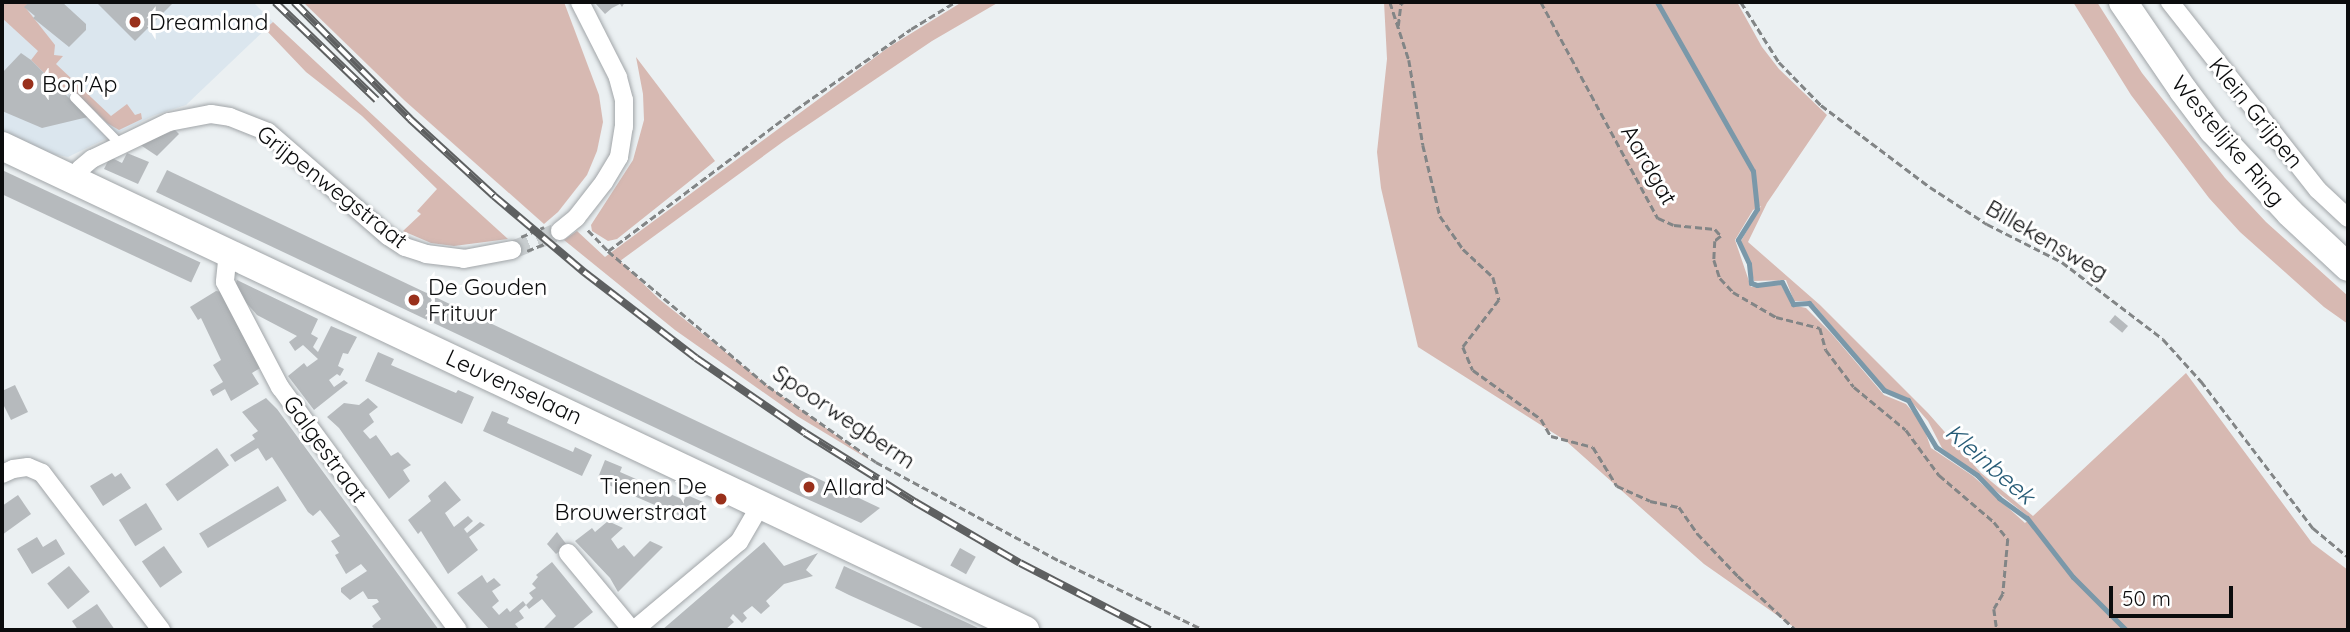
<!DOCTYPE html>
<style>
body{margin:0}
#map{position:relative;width:2350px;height:632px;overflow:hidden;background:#ebf0f2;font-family:Quicksand,sans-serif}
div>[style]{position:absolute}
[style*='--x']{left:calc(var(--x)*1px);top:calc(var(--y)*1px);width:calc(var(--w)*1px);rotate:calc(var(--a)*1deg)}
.built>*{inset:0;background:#dbe6ee}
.green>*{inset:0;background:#d7b9b2}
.stream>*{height:5px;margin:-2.5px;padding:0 2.5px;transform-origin:2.5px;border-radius:2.5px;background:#7a98a9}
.building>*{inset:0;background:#b6babd;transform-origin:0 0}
.street-tunnel>*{height:18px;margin-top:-9px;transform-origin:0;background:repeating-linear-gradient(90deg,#c9ced0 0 18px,transparent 0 27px)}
.path>*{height:2.5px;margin-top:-1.25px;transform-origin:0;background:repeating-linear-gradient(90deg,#828586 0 7px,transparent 0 10.5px)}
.roads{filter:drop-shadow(0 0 2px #a1a5a8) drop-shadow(0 0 2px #a1a5a8)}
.lane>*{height:9px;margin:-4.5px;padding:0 4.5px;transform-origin:4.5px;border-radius:4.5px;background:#fff}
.street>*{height:18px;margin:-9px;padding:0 9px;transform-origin:9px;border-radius:9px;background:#fff}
.primary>*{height:28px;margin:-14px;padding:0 14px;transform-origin:14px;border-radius:14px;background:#fff}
.rail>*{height:8px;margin-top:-4px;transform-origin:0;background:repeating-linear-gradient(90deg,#fff 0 16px,#5e6061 0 32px);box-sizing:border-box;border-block:2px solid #5e6061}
.dots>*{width:19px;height:19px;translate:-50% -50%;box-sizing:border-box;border:4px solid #fff;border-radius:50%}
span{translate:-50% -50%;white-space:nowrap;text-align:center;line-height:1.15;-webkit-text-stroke:6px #fff;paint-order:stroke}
.poi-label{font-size:23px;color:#0b0c0d}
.left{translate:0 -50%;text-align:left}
.right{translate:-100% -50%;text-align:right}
.street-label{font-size:23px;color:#0b0c0d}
.water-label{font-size:24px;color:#275c77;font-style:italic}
.frame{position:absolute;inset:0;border:4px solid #0b0c0d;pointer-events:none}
.scale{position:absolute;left:2109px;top:586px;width:124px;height:32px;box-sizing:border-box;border:4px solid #0b0c0d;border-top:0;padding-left:9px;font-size:21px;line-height:24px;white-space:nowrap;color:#0b0c0d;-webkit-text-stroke:5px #fff;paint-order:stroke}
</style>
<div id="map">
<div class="built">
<div style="clip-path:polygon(2px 2px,253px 2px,273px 22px,186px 105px,155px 115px,68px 157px,40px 152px,2px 133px)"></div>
</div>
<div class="green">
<div style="clip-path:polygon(2px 2px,29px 2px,25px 7px,55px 45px,54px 55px,63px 56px,56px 64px,111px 116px,127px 104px,135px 115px,141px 113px,142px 119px,119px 130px,107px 123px,73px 90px,66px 95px,31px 60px,38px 51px,2px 18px)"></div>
<div style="clip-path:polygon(303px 2px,564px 2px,599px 95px,603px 122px,597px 151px,587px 175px,558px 212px,544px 224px,404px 100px)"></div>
<div style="clip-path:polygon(962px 2px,999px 2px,932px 41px,784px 141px,620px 261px,659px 299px,768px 386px,873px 462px,797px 416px,675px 330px,564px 240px,577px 231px,605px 257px,889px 47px)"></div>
<div style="clip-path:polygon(evenodd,1384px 2px,1737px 2px,1762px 47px,1779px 69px,1827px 115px,1767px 203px,1748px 242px,1820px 305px,1928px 413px,1981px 473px,2033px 516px,2186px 373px,2312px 543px,2348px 570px,2348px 630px,1798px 630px,1704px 564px,1566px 441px,1418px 347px,1381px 188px,1377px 152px,1387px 59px,1384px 2px,1761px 206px,1741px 241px,1754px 281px,1786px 280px,1794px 301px,1809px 301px,1815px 306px,1885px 389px,1909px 399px,1928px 421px,1942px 448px,2030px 518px,2025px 523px,1973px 476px,1931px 448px,1922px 423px,1906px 404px,1884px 395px,1831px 333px,1806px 308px,1792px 305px,1781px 285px,1751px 287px,1735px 240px,1753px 210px,1761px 206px)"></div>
<div style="clip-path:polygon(2073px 2px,2097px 2px,2142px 73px,2225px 178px,2266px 222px,2348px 296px,2348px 324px,2324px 307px,2240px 232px,2209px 198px,2131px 95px)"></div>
<div style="clip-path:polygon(273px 22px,421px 160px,508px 239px,454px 246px,431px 243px,403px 231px,421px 214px,417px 211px,437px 189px,362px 116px,306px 72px,265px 29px)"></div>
<div style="clip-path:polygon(636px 57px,715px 161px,617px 239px,608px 241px,592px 231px,591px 225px,633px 160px,644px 120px,643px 94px)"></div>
</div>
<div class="stream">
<div style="--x:1657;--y:2;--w:194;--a:60.4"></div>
<div style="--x:1753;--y:171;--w:38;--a:84"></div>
<div style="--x:1757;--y:209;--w:36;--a:122"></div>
<div style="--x:1738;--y:240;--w:26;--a:65"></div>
<div style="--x:1749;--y:264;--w:19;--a:84"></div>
<div style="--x:1751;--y:283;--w:6;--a:18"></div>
<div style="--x:1757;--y:285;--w:25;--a:-7"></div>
<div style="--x:1782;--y:282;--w:25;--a:63"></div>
<div style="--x:1793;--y:304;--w:16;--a:-4"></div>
<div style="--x:1809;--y:303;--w:115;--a:49.2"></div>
<div style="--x:1884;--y:390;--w:26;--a:23"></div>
<div style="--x:1908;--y:400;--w:55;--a:59.2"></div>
<div style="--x:1936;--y:447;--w:50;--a:34.3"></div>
<div style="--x:1977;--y:475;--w:32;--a:46"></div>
<div style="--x:1999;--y:498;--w:34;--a:36"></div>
<div style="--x:2027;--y:518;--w:75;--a:52.1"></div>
<div style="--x:2073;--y:577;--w:75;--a:45"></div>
</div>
<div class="building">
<div style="clip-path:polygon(29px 2px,62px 2px,86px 24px,86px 30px,69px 47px,33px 18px,35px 16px,24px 7px)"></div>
<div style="clip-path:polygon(96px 2px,171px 2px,172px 4px,135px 41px)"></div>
<div style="clip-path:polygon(625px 2px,622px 7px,620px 4px,612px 8px,605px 14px,595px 3px)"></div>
<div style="clip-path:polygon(21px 53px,31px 60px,88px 117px,42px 128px,2px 111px,2px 73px)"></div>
<div style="clip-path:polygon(175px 130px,179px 134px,157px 156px,139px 144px)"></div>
<div style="clip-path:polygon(127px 153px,149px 162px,138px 184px,104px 169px,110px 157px,122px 163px)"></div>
<div style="left:2px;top:170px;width:219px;height:22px;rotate:25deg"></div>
<div style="clip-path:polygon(167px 170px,376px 269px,880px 508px,861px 523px,798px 495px,156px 192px)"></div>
<div style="clip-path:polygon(237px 280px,318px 319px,311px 334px,318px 338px,313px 347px,318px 352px,331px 326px,357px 337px,348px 354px,343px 353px,338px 366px,344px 369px,340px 376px,337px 374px,329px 380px,334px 387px,344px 380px,348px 383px,314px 410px,288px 376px,304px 363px,307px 367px,318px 359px,303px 345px,295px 351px,289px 342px,297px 336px,257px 315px,242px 298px,235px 286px)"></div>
<div style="clip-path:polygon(216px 291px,222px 292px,262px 367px,252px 373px,259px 384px,231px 401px,225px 389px,213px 396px,210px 390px,223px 382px,213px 365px,221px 360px,201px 318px,198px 320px,190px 307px)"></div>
<div style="left:2115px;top:315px;width:17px;height:9px;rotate:40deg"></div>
<div style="clip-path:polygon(378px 352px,394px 359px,391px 365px,456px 393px,458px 390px,474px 397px,462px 424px,365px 381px)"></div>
<div style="clip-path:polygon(15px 385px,28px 412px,11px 420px,2px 402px,2px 391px)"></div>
<div style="clip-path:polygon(266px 398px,277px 409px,439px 630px,375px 630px,372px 626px,381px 619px,372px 606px,379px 602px,377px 599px,368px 599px,363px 591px,350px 600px,341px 592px,341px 588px,367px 571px,361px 564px,346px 574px,335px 555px,339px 553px,331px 541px,340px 536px,320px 510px,313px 516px,308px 512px,272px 457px,266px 461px,258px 448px,235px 462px,230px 455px,255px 439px,252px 435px,258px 431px,242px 412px)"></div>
<div style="clip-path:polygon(368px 398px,378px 407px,369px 414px,374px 422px,363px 431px,370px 439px,376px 435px,391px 456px,398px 452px,411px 465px,403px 470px,410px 481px,389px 499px,339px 428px,327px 417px,344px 403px,359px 405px)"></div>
<div style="clip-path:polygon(492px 411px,509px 418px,507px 423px,573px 452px,575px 447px,592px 455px,582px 476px,483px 431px)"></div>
<div style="left:217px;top:448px;width:21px;height:63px;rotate:55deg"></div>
<div style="clip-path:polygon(605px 460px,622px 467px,620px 472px,684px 500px,687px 495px,703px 502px,694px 522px,597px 480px)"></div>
<div style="clip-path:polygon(112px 473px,115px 477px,121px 473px,131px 488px,103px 506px,90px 486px)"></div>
<div style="clip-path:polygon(445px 481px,461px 500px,445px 513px,454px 527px,468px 516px,473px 521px,464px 529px,467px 533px,480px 522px,485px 525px,469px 537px,478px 550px,448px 574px,421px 531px,418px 534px,408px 520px,431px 501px,428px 496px)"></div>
<div style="left:278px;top:486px;width:17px;height:92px;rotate:59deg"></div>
<div style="clip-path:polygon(18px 495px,31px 514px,2px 535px,2px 506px)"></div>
<div style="left:146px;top:503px;width:31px;height:32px;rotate:58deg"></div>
<div style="clip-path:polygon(608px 521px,623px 528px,611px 539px,618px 549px,624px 545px,634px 557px,650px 541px,663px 547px,618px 592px,610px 578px,575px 541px,592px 528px,595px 532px)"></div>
<div style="clip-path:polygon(557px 532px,567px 545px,556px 554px,547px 544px)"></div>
<div style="clip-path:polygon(37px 537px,43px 547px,56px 539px,65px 554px,32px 574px,17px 549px)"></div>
<div style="clip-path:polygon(764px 542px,784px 566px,818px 553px,806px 570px,813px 576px,784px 584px,766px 601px,770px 606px,761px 614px,752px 606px,743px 613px,747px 618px,742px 623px,733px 614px,730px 618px,734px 622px,725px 630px,662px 630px)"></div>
<div style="left:164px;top:546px;width:32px;height:27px;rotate:55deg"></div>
<div style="left:960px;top:548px;width:18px;height:20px;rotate:29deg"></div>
<div style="clip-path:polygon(552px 562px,593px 612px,571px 630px,542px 630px,556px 616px,542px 599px,529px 609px,526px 605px,533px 598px,529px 593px,536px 588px,532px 584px,538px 577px,536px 575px)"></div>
<div style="left:69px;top:566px;width:33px;height:28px;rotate:51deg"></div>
<div style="clip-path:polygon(844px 566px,972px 625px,982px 630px,927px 630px,849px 595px,835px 588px)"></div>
<div style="clip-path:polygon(482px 575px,487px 583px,494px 578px,501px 585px,492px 591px,499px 601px,492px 607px,499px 615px,507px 608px,510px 612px,523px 601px,526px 605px,519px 611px,524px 618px,515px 624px,520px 630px,490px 630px,457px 593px)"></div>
<div style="clip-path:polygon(97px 604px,115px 630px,78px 630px,72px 621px)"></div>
</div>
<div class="street-tunnel">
<div style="--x:512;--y:250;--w:52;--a:-21.6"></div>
</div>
<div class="path">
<div style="--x:1390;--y:2;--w:61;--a:71.9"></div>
<div style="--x:1409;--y:60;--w:86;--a:80.6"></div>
<div style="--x:1423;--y:145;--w:73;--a:76.5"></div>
<div style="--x:1440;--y:216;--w:40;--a:55.1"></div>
<div style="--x:1463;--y:249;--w:41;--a:43"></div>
<div style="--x:1493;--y:277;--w:24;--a:75"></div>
<div style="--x:1499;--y:300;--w:59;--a:127.5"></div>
<div style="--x:1463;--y:347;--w:25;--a:67"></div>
<div style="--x:1473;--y:370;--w:84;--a:35.8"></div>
<div style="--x:1541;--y:419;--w:20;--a:60"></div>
<div style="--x:1551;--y:436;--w:43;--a:14.7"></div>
<div style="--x:1593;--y:447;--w:46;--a:58.4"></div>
<div style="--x:1617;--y:486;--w:36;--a:24"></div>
<div style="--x:1650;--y:501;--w:30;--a:12"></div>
<div style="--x:1679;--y:507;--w:32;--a:55"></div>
<div style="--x:1697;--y:533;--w:59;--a:46.4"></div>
<div style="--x:1738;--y:576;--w:79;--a:43"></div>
<div style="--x:1541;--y:2;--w:246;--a:61.6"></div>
<div style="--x:1658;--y:218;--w:17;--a:24"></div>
<div style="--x:1674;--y:225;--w:41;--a:5.6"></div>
<div style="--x:1715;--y:229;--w:9;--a:49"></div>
<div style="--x:1721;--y:236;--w:8;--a:140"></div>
<div style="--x:1715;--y:241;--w:19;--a:93"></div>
<div style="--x:1714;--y:260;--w:19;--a:72"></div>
<div style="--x:1720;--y:278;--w:19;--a:47"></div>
<div style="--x:1733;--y:292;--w:50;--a:30.2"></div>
<div style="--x:1776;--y:317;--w:45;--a:14"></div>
<div style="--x:1820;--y:328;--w:23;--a:75"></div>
<div style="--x:1826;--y:350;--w:46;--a:52.9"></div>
<div style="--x:1854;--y:387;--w:67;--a:39.6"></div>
<div style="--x:1906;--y:430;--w:56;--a:53.7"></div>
<div style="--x:1939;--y:475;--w:72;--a:40.5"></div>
<div style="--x:1994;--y:522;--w:22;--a:51"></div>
<div style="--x:2008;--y:539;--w:55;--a:95.2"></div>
<div style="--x:2003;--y:594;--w:17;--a:121"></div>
<div style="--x:1994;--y:609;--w:21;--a:82"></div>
<div style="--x:1741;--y:2;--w:71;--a:57.7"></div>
<div style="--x:1779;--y:62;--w:60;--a:45.7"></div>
<div style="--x:1821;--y:105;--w:136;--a:37"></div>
<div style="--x:1930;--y:187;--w:68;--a:33"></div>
<div style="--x:1987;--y:224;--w:84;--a:26.9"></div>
<div style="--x:2062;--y:262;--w:127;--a:37.3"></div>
<div style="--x:2163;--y:339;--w:57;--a:47.9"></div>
<div style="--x:2201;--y:381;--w:185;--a:52.7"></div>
<div style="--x:2313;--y:528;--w:45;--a:39.6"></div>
<div style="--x:1398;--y:26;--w:23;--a:-83"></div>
<div style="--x:1401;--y:3;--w:3;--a:-18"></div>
<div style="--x:588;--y:230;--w:29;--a:46"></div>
<div style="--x:608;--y:251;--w:209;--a:40.2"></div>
<div style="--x:768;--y:386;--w:132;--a:35.1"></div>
<div style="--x:876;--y:462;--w:209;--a:28.3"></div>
<div style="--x:1060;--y:561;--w:160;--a:25.6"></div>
<div style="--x:521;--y:237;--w:25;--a:-23"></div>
<div style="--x:527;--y:251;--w:22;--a:-22"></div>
<div style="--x:608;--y:251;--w:234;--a:-37"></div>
<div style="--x:795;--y:110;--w:141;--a:-34.9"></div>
<div style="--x:911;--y:29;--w:52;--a:-31.5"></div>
</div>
<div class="roads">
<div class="lane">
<div style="--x:74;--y:97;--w:67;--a:45.6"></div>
</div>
<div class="street">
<div style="--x:2170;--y:2;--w:239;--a:51.8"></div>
<div style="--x:2318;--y:190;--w:41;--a:43"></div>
<div style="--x:75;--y:181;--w:13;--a:-67"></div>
<div style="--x:80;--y:169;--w:16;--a:-40"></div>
<div style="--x:92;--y:159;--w:85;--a:-25.7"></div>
<div style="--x:169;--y:122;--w:43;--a:-10.8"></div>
<div style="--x:211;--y:114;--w:19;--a:9"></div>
<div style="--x:230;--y:117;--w:41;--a:21.5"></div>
<div style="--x:268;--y:132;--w:159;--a:40.9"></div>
<div style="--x:388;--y:236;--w:20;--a:33"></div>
<div style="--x:405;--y:247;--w:22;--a:18"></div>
<div style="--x:426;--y:254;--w:38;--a:7"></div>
<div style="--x:464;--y:259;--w:49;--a:-10.6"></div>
<div style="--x:560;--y:231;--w:21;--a:-39"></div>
<div style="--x:576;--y:218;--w:46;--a:-52.1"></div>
<div style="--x:604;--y:182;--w:29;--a:-59"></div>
<div style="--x:619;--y:157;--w:30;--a:-81"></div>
<div style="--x:624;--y:127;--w:27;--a:-90"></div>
<div style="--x:624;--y:100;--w:24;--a:-105"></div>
<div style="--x:618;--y:77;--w:84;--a:-116.9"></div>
<div style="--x:228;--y:252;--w:30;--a:96"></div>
<div style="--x:225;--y:282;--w:119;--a:62.4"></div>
<div style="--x:280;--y:387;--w:301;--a:53.8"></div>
<div style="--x:2;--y:474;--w:12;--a:-24"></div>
<div style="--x:13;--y:469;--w:15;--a:-8"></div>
<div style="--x:28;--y:467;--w:15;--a:23"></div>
<div style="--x:42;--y:473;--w:197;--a:52.8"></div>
<div style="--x:568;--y:553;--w:100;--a:50.3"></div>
<div style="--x:634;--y:630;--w:137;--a:-40"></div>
<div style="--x:739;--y:542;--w:44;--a:-59.9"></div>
</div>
<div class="primary">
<div style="--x:2123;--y:2;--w:107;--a:55.7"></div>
<div style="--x:2183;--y:90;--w:50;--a:53.1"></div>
<div style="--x:2213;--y:130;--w:113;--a:47.1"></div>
<div style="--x:2290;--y:213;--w:79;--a:43"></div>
<div style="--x:2;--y:146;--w:1132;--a:25.32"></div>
</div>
</div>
<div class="rail">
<div style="--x:275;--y:2;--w:141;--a:43.9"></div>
<div style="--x:294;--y:2;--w:165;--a:45.2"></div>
<div style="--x:410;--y:119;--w:114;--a:42.5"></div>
<div style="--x:494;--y:196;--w:118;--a:40.2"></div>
<div style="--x:584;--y:272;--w:141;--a:37.5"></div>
<div style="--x:696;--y:358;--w:132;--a:34.5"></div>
<div style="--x:805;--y:433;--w:130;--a:32.1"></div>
<div style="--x:915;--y:502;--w:121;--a:30.2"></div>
<div style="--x:1020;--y:563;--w:146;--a:27.3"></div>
</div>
<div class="dots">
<div style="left:135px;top:22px;background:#99301b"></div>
<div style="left:28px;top:84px;background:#99301b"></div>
<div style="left:414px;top:300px;background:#99301b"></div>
<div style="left:809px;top:487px;background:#99301b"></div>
<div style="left:721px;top:499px;background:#99301b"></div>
</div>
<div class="poi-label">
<span class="left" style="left:149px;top:22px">Dreamland</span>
<span class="left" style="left:42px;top:84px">Bon'Ap</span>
<span class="left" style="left:428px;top:300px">De Gouden<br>Frituur</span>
<span class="right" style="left:707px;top:499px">Tienen De<br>Brouwerstraat</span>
<span class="left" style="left:823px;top:487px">Allard</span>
</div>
<div class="street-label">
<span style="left:2256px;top:113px;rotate:51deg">Klein Grijpen</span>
<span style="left:2228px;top:141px;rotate:50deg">Westelijke Ring</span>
<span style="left:1649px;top:165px;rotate:60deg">Aardgat</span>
<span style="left:332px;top:187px;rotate:38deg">Grijpenwegstraat</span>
<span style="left:2047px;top:240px;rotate:30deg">Billekensweg</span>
<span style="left:514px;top:387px;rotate:25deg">Leuvenselaan</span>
<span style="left:844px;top:417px;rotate:34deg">Spoorwegberm</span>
<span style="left:325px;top:449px;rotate:54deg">Galgestraat</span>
</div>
<div class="water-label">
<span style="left:1990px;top:464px;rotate:41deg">Kleinbeek</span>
</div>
<div class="frame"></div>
<div class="scale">50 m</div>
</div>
